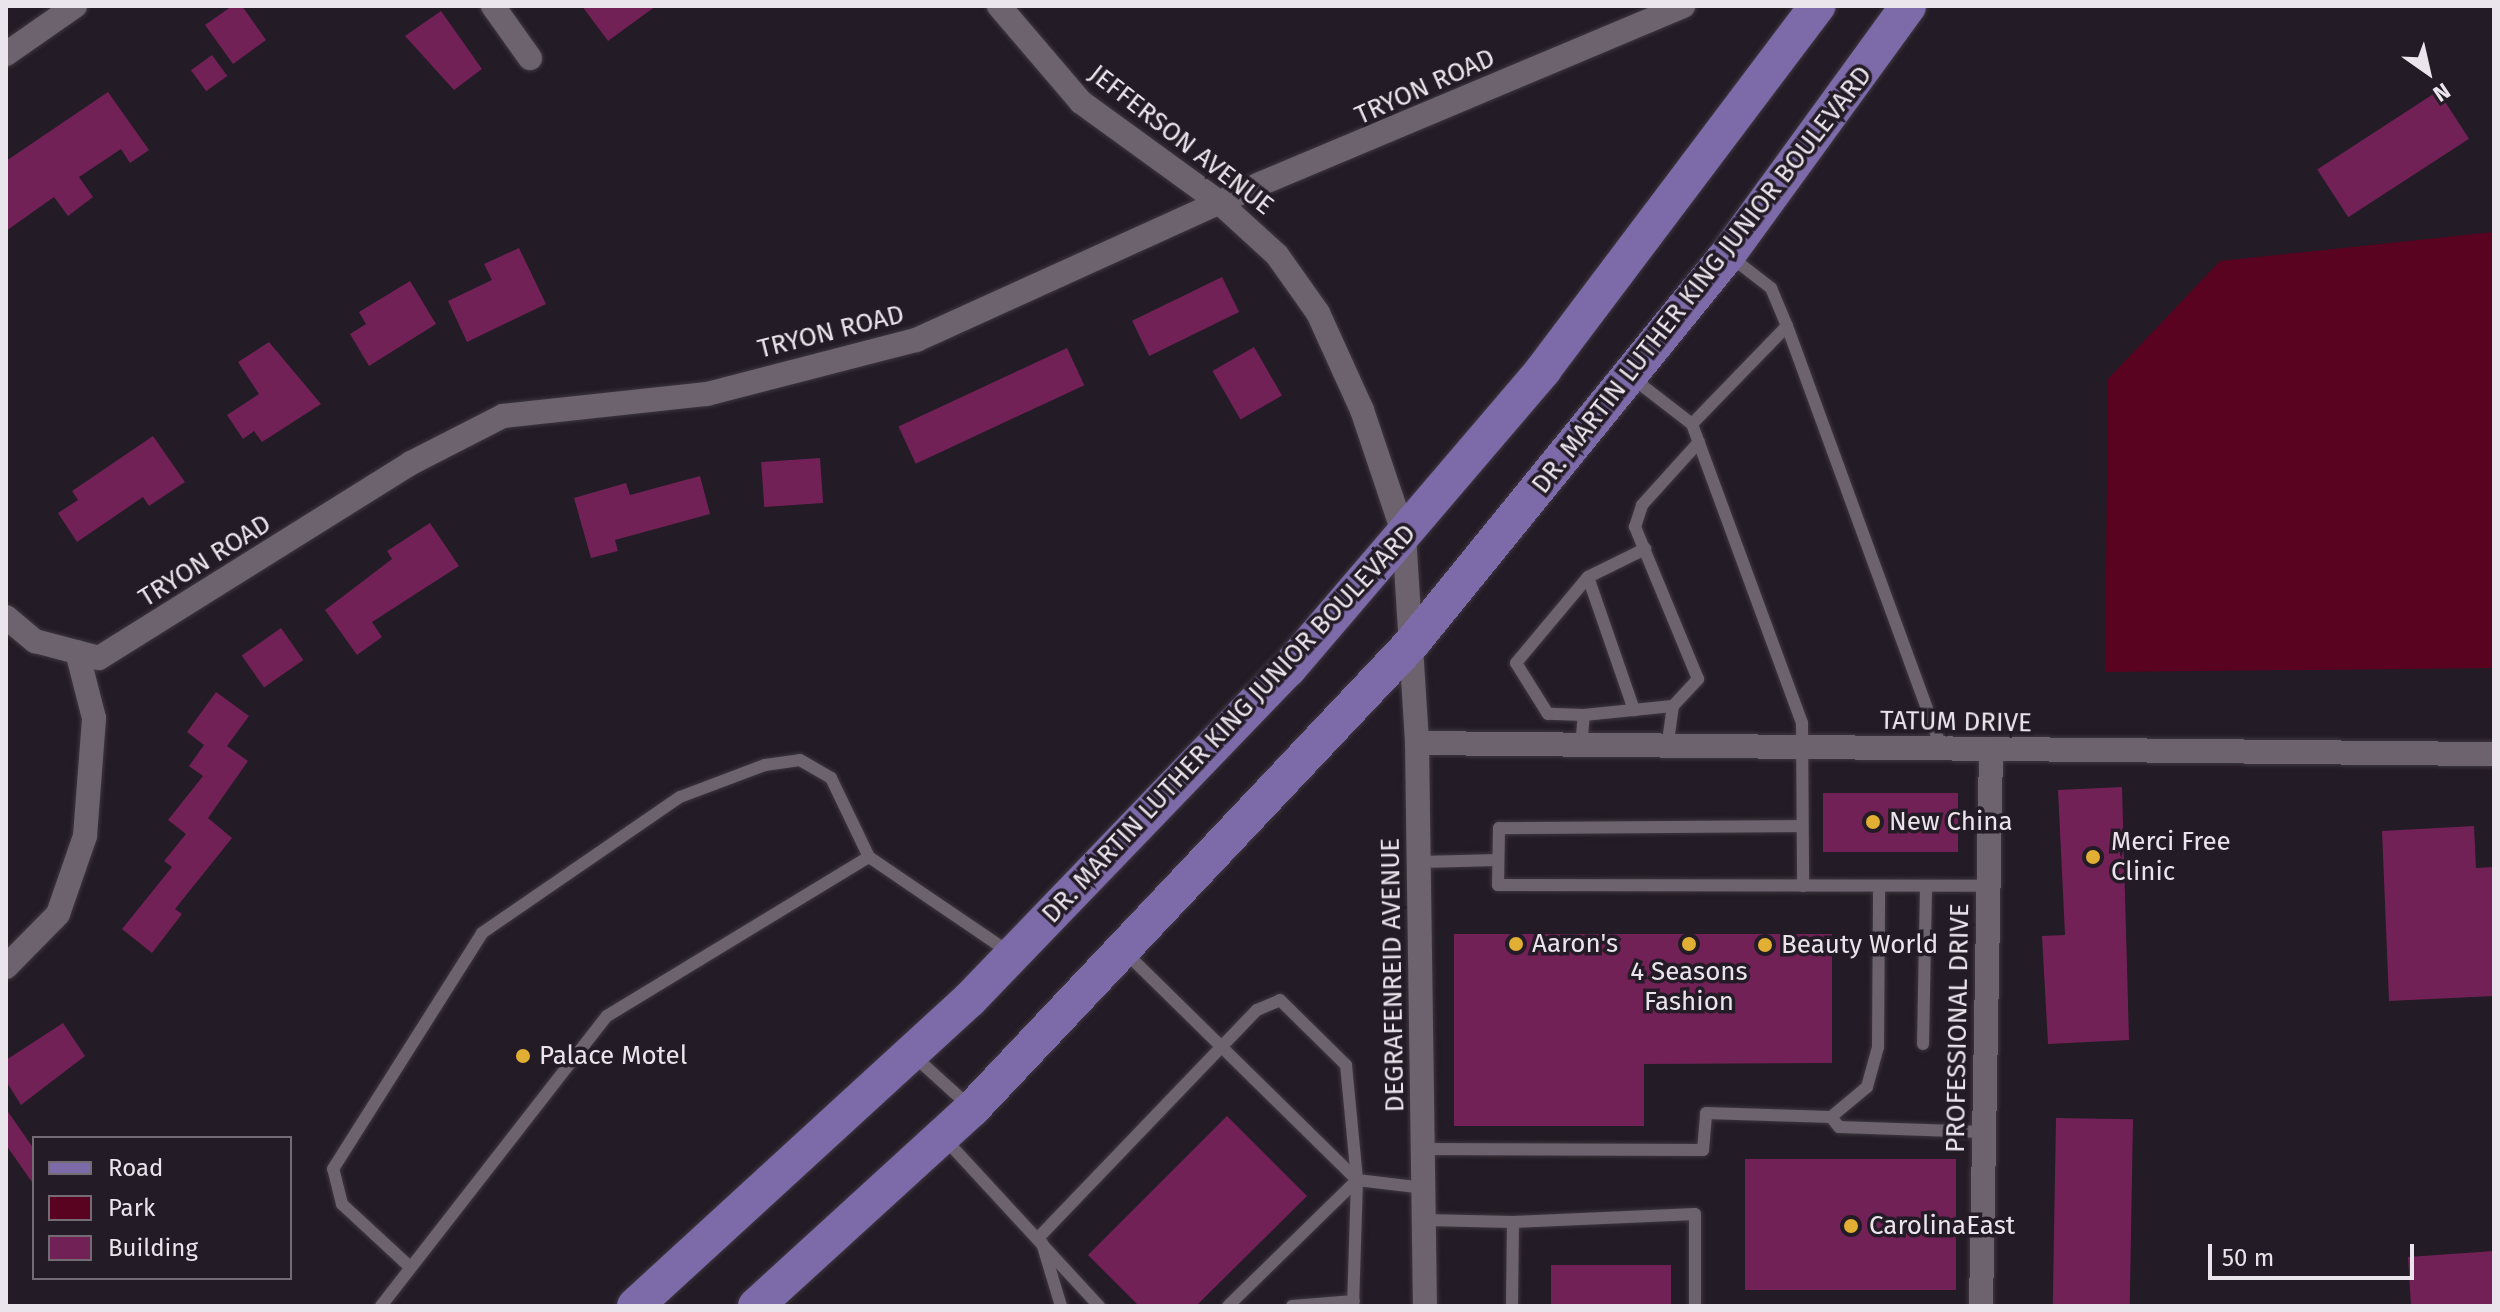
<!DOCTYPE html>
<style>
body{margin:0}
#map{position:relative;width:2500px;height:1312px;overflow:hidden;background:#231b25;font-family:"Fira Sans",sans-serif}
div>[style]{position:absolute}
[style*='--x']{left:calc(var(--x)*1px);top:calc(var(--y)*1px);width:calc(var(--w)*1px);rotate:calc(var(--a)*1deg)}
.green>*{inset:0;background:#590321}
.building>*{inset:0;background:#722157;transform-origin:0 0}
.roads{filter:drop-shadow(0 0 2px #3d373f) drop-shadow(0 0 2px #3d373f)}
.service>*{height:12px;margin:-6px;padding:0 6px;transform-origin:6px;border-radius:6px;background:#6c636e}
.minor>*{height:24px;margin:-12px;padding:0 12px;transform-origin:12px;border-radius:12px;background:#6c636e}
.primary>*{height:36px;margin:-18px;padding:0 18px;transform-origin:18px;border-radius:18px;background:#7c6aa9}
.dots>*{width:22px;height:22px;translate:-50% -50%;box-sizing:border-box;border:4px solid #231b25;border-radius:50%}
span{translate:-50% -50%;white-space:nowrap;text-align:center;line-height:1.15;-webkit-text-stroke:7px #231b25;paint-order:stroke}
.street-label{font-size:26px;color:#eae5ec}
.poi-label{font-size:26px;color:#eae5ec}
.left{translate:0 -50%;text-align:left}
.frame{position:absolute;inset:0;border:8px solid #eae5ec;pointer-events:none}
.legend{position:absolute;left:32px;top:1136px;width:260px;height:144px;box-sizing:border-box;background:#231b25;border:2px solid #736c75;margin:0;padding:10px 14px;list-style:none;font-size:24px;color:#eae5ec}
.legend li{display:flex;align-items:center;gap:16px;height:40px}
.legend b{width:40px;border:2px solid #736c75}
.north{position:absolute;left:2388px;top:32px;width:80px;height:80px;-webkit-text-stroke:6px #231b25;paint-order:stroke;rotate:146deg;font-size:22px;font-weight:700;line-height:32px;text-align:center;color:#eae5ec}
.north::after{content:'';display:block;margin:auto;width:28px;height:36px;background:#eae5ec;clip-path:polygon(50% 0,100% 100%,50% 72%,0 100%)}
.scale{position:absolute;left:2208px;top:1244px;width:206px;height:36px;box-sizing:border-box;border:4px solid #eae5ec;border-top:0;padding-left:10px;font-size:24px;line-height:28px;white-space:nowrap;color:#eae5ec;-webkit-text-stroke:6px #231b25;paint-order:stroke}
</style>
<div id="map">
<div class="green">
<div style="clip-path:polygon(2494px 232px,2494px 668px,2105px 672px,2108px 379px,2220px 261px)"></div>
</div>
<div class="building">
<div style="clip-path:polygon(232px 6px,242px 6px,266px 40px,233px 64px,205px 25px)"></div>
<div style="clip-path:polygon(582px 6px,656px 6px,608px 41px)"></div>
<div style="clip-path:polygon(441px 11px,482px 69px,454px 90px,405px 36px)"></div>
<div style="left:212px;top:55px;width:26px;height:26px;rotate:54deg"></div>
<div style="left:2438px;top:91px;width:57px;height:144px;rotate:57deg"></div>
<div style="clip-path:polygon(108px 92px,149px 150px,130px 163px,121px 149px,79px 177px,93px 197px,68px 216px,54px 197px,6px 231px,6px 161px)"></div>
<div style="clip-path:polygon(519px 248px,546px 304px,467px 342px,448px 301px,492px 280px,484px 264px)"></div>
<div style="left:1222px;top:277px;width:39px;height:100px;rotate:64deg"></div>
<div style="clip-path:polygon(410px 281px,436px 324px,369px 366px,350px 334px,366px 324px,359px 312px)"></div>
<div style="clip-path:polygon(269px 342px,321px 404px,262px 442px,254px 431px,243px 439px,227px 415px,259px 394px,238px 362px)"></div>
<div style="left:1254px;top:347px;width:56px;height:48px;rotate:60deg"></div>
<div style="left:1067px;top:348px;width:41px;height:186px;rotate:65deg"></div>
<div style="clip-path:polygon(153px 436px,185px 482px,149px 506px,143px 497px,77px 542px,58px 513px,78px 500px,72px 491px)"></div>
<div style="left:820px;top:458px;width:45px;height:59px;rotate:86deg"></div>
<div style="clip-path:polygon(700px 476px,710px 514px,615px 540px,618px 551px,591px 558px,574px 498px,626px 483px,630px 495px)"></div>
<div style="clip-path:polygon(430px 523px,459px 566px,372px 622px,382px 637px,357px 655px,325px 610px,392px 559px,387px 551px)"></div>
<div style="left:281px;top:628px;width:39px;height:48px;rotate:55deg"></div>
<div style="clip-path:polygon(216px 692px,249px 716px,227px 746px,248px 761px,208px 818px,232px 838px,175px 909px,182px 914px,152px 953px,122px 929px,172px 867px,164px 861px,186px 834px,168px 820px,203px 776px,189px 766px,204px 745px,187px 732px)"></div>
<div style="clip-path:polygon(2122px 787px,2129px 1040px,2048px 1044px,2042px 936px,2065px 935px,2058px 790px)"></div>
<div style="left:1823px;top:793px;width:135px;height:59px"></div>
<div style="clip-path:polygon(2474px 826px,2476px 868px,2494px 867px,2494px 996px,2389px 1001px,2382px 831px)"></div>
<div style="clip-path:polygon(1454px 934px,1832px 934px,1832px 1063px,1644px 1064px,1644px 1126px,1454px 1126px)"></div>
<div style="clip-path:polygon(63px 1023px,85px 1056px,21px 1105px,6px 1081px,6px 1060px)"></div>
<div style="clip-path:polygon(6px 1109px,34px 1149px,34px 1185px,6px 1145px)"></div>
<div style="clip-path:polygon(1227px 1116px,1307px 1196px,1196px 1306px,1139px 1306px,1088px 1255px)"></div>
<div style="left:2056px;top:1118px;width:77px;height:188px;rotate:1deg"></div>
<div style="left:1956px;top:1159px;width:131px;height:211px;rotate:90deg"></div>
<div style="clip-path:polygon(2494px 1251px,2494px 1306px,2411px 1306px,2408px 1257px)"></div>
<div style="left:1671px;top:1265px;width:41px;height:120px;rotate:90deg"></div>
</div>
<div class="roads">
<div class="service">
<div style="--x:1731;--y:257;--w:51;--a:37.8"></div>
<div style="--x:1771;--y:288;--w:41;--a:67.2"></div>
<div style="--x:1787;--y:326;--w:136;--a:134.1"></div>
<div style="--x:1692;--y:424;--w:319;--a:69.8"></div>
<div style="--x:1802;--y:723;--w:163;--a:89.6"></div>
<div style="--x:1787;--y:326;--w:451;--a:69.9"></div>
<div style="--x:1631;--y:377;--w:77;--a:37.6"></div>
<div style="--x:1588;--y:577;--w:141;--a:70.9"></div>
<div style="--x:1584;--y:715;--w:89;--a:-5.8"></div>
<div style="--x:1581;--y:747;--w:32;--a:-85"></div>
<div style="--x:1584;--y:715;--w:36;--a:-178"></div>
<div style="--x:1548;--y:714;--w:60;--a:-122.1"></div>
<div style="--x:1516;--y:663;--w:112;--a:-50.1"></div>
<div style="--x:1588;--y:577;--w:64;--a:-26.2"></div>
<div style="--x:1667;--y:748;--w:42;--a:-81.9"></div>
<div style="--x:1673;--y:706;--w:37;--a:-47"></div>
<div style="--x:1698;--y:679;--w:165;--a:-112.5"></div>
<div style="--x:1635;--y:527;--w:23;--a:-72"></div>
<div style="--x:1642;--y:505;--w:85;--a:-47.9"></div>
<div style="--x:1802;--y:826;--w:303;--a:179.6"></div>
<div style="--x:1499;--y:828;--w:57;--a:91"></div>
<div style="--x:1498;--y:885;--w:491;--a:0.1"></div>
<div style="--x:1420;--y:862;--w:78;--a:-1.5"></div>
<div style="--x:1126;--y:953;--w:324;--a:44.5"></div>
<div style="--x:1357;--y:1180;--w:68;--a:6.7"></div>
<div style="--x:1923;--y:1044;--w:158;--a:-88.9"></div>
<div style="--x:915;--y:1057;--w:73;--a:42.2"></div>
<div style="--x:1831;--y:1117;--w:13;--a:51"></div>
<div style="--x:1839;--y:1127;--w:145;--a:2"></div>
<div style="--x:944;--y:1138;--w:229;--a:47.3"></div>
<div style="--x:1424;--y:1149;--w:279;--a:0.2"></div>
<div style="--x:1703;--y:1150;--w:37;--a:-85"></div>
<div style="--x:1706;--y:1113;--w:125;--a:1.8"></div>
<div style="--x:1831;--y:1117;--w:47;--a:-39.8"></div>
<div style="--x:1867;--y:1087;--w:41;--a:-74.6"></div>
<div style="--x:1878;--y:1047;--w:161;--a:-89.6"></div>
<div style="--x:1426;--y:1220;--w:87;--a:1.3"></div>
<div style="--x:1513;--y:1222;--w:84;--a:90.7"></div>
<div style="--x:1513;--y:1222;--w:182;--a:-2.5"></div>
<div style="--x:1695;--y:1214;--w:92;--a:90"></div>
<div style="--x:1040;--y:1236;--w:313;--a:-46.2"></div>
<div style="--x:1257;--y:1010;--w:25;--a:-23"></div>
<div style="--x:1280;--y:1000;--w:93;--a:44.6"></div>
<div style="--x:1346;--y:1065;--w:116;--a:84.5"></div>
<div style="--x:1357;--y:1180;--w:126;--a:91.8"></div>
<div style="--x:1042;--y:1243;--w:66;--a:73.2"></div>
<div style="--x:410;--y:1267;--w:93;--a:-137.2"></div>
<div style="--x:342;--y:1204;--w:36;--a:-104"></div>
<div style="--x:333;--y:1169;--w:279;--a:-57.7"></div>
<div style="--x:482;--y:933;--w:240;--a:-34.5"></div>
<div style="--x:680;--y:797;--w:91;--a:-20.6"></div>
<div style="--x:765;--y:765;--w:35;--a:-8"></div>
<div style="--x:800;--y:760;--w:36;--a:30"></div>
<div style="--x:831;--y:778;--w:88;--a:64.3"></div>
<div style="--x:381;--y:1306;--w:368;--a:-52.1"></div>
<div style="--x:607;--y:1016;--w:306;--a:-31.3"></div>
<div style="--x:869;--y:857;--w:171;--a:34.2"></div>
<div style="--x:1228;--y:1306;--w:180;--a:-44.3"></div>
<div style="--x:1292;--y:1306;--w:62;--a:-4.6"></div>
</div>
<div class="minor">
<div style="--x:493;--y:6;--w:64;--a:54.6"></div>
<div style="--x:999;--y:6;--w:126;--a:49.5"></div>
<div style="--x:1081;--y:102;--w:172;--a:36"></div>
<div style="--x:1220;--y:203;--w:77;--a:42.4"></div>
<div style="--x:1277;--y:255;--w:71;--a:54.7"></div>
<div style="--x:1318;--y:313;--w:107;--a:65.6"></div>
<div style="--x:1362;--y:410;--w:132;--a:71.4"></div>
<div style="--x:1404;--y:535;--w:208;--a:86.4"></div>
<div style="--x:1417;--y:743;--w:563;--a:89.19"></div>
<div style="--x:6;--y:54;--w:84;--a:-34.8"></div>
<div style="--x:6;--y:617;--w:38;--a:40"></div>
<div style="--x:35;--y:641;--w:66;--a:14.9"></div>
<div style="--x:99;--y:658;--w:368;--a:-32"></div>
<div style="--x:411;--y:463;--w:103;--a:-27.1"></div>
<div style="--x:503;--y:416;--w:205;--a:-6.2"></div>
<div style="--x:707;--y:394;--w:216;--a:-14.5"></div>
<div style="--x:916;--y:340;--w:378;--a:-24.4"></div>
<div style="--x:1260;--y:184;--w:459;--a:-22.8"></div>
<div style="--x:1417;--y:743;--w:1077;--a:0.59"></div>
<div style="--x:6;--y:967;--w:74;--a:-45.5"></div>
<div style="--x:58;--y:914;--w:83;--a:-70.9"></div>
<div style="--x:85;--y:836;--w:118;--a:-85.6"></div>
<div style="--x:94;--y:718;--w:68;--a:-104.4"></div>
<div style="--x:1981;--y:1306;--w:555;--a:-88.97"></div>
</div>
<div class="primary">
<div style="--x:635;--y:1306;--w:454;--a:-42.5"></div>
<div style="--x:970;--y:999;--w:458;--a:-46.1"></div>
<div style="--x:1288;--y:669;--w:393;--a:-49.5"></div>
<div style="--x:1543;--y:370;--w:456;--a:-53"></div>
<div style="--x:756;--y:1306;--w:292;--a:-42.4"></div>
<div style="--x:972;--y:1109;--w:641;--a:-46.64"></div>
<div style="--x:1412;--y:643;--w:501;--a:-50.91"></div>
<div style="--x:1728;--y:254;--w:306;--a:-54"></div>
</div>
</div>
<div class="dots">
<div style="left:1873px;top:822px;background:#e1af34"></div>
<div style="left:2093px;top:857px;background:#e1af34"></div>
<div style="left:1516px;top:944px;background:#e1af34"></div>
<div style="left:1689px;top:944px;background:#e1af34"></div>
<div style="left:1765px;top:945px;background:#e1af34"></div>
<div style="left:523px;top:1056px;background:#e1af34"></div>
<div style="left:1851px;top:1226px;background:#e1af34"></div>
</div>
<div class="street-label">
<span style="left:1425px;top:87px;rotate:-24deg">TRYON ROAD</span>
<span style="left:1181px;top:140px;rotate:38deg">JEFFERSON AVENUE</span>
<span style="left:1702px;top:280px;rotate:-52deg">DR. MARTIN LUTHER KING JUNIOR BOULEVARD</span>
<span style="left:831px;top:332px;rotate:-14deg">TRYON ROAD</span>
<span style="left:205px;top:561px;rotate:-32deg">TRYON ROAD</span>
<span style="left:1956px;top:722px;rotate:1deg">TATUM DRIVE</span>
<span style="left:1229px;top:724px;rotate:-47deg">DR. MARTIN LUTHER KING JUNIOR BOULEVARD</span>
<span style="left:1393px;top:975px;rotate:-91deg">DEGRAFENREID AVENUE</span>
<span style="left:1958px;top:1028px;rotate:-89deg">PROFESSIONAL DRIVE</span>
</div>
<div class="poi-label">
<span class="left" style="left:1889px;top:822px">New China</span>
<span class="left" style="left:2111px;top:857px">Merci Free<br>Clinic</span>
<span class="left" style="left:1532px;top:944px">Aaron's</span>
<span class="left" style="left:1781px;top:945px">Beauty World</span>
<span style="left:1689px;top:987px">4 Seasons<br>Fashion</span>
<span class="left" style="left:539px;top:1056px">Palace Motel</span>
<span class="left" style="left:1869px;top:1226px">CarolinaEast</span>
</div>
<div class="frame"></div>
<ul class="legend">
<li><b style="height:10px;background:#7c6aa9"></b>Road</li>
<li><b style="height:22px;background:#590321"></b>Park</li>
<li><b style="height:22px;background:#722157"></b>Building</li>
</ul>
<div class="north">N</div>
<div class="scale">50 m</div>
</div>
